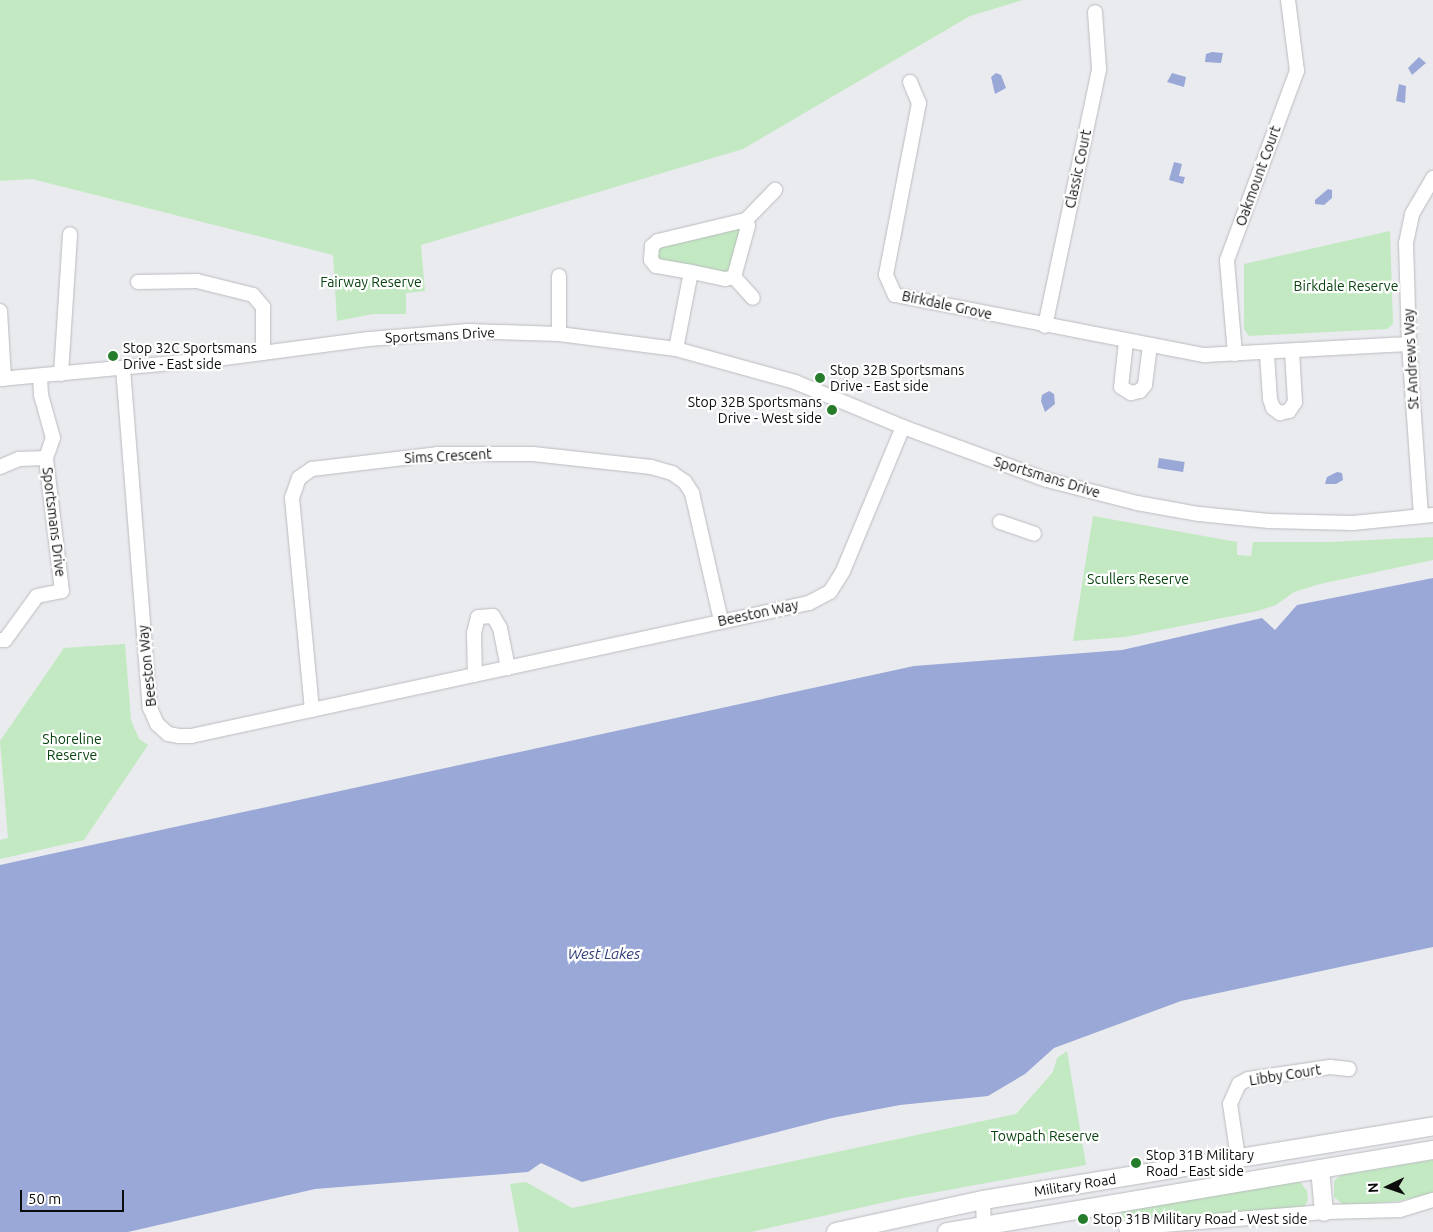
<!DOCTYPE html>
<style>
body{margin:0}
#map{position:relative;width:1433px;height:1232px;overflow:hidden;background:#eaebef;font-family:Ubuntu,sans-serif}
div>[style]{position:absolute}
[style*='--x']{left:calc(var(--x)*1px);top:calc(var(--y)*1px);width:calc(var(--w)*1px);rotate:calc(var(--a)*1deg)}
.green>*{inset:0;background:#c2e9c1}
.water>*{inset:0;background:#9aa8d7;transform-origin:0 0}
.roads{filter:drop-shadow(0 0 1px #babbbf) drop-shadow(0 0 1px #babbbf)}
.minor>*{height:14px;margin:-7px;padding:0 7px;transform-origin:7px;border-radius:7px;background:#fff}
.major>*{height:18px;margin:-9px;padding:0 9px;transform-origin:9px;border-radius:9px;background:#fff}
.dots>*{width:14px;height:14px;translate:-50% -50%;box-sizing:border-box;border:2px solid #fff;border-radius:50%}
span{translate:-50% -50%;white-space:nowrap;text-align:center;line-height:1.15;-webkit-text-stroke:4.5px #fff;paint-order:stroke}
.street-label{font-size:14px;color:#0c0c0d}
.park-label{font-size:14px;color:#09430f}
.poi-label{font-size:14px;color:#0c0c0d}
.left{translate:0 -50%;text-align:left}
.right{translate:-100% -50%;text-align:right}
.water-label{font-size:15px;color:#313e78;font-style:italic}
.north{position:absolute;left:1363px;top:1162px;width:50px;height:50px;-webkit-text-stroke:4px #fff;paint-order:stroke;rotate:267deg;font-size:14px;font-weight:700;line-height:20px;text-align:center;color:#0c0c0d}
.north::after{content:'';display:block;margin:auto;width:18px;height:22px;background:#0c0c0d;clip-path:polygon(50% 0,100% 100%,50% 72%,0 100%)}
.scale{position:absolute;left:20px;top:1190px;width:104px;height:22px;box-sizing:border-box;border:2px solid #0c0c0d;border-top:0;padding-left:6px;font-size:15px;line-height:18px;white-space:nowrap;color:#0c0c0d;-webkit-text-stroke:4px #fff;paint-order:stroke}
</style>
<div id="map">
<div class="green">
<div style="clip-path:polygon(0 0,1023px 0,970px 16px,743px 149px,421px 245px,425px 291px,406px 293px,406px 314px,373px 314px,337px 321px,333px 255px,32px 179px,0 181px)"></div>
<div style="clip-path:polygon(746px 220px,734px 277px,656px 266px,652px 246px)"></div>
<div style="clip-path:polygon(1390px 231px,1393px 324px,1387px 329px,1249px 336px,1244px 329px,1244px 264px)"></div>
<div style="clip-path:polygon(1093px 516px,1237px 542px,1237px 555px,1251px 556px,1253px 542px,1330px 542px,1433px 537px,1433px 560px,1320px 584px,1294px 592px,1276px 605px,1258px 611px,1125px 637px,1073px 641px)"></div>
<div style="clip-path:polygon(125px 644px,131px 720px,139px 739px,148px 745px,84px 840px,0 859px,0 840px,8px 838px,0 741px,64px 648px)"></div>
<div style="clip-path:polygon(1067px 1051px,1086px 1165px,904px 1198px,751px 1232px,519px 1232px,510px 1184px,526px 1182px,572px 1208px,1016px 1114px,1053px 1072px,1057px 1058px)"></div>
<div style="clip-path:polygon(1433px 1160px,1433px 1192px,1428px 1194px,1399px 1201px,1345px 1206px,1334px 1197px,1334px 1181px,1341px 1175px)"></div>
<div style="clip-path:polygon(1296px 1182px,1301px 1183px,1307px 1191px,1308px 1200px,1304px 1208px,1162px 1220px,1123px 1220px,1121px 1211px)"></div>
</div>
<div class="water">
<div style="clip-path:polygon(1212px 52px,1223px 53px,1221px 63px,1205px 62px,1206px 54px)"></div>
<div style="clip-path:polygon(1419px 57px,1426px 63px,1412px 75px,1408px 68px)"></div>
<div style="clip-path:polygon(996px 73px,1001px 75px,1006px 88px,995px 94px,991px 77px)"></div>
<div style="clip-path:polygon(1172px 73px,1186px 77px,1184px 87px,1167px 82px)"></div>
<div style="clip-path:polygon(1399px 84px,1406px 86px,1405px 103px,1396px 101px)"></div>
<div style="clip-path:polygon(1174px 162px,1182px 164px,1179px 176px,1185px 177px,1183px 184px,1169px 180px)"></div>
<div style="clip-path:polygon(1328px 189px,1332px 190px,1332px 198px,1324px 205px,1315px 204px,1315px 200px)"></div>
<div style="clip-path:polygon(1049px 391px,1054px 394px,1055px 404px,1045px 412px,1041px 401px,1042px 395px)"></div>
<div style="left:1159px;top:458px;width:26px;height:10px;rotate:9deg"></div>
<div style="clip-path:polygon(1337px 472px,1342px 473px,1343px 480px,1336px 484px,1325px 484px,1327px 477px)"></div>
<div style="clip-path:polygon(1433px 578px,1433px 947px,1181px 1001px,1054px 1048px,1025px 1074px,988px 1096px,900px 1105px,832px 1118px,582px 1182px,541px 1163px,528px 1172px,315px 1189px,128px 1232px,0 1232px,0 865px,914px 666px,1122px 650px,1262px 618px,1275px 630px,1297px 605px)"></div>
</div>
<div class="roads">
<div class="minor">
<div style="--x:910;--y:82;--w:23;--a:67"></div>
<div style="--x:919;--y:103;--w:175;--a:100.9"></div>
<div style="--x:886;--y:275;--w:22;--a:66"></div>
<div style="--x:895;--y:295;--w:316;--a:11"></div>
<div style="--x:1205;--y:355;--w:204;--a:-3.1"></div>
<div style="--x:746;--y:220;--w:42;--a:-46"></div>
<div style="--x:734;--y:277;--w:28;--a:48"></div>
<div style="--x:138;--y:282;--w:59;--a:-1"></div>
<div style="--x:197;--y:281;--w:58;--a:14"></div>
<div style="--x:253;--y:295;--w:16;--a:50"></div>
<div style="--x:263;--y:307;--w:46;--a:90"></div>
<div style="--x:0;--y:311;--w:68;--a:86.6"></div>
<div style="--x:1045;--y:326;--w:263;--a:-78.1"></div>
<div style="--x:1099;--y:69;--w:57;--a:-94"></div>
<div style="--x:559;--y:334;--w:58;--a:-90"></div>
<div style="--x:1126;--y:342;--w:45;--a:96.3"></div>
<div style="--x:1121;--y:387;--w:12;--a:31"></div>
<div style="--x:1131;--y:393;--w:9;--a:-13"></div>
<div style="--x:1140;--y:391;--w:8;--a:-50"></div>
<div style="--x:1145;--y:385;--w:40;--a:-82.9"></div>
<div style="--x:676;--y:349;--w:78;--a:-79"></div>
<div style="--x:691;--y:272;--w:36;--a:-170"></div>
<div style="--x:656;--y:266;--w:8;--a:-130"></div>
<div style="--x:651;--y:260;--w:14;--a:-86"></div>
<div style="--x:652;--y:246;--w:8;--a:-40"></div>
<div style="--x:658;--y:241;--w:90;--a:-13.4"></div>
<div style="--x:746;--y:220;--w:6;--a:72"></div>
<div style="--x:748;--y:226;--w:53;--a:105.4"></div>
<div style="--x:734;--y:277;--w:9;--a:167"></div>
<div style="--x:725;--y:279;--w:35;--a:-168"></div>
<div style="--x:1235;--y:354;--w:94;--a:-94.9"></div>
<div style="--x:1227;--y:260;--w:202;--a:-69.7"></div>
<div style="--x:1297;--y:71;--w:72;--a:-97.2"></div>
<div style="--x:1267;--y:354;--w:45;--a:86.2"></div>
<div style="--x:1270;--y:399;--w:9;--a:72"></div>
<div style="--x:1273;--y:408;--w:9;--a:36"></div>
<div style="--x:1280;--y:413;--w:9;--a:-13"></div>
<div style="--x:1289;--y:411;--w:11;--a:-56"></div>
<div style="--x:1295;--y:402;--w:51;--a:-93.4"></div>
<div style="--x:123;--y:368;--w:341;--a:85.5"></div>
<div style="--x:150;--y:708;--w:17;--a:66"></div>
<div style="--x:157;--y:724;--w:15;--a:42"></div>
<div style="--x:168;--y:734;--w:11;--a:10"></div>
<div style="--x:179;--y:736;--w:12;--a:0"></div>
<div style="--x:191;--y:736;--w:632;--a:-12.15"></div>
<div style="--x:809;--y:603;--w:24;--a:-28"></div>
<div style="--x:830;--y:592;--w:25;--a:-58"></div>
<div style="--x:843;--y:571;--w:156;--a:-67.4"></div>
<div style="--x:61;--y:374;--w:140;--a:-86.3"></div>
<div style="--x:0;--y:379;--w:218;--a:-5.3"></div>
<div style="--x:217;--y:359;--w:153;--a:-7.5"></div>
<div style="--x:369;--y:339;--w:99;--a:-4.6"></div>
<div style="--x:468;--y:331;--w:91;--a:1.9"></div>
<div style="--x:559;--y:334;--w:118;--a:7.3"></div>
<div style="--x:676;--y:349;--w:123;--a:15.5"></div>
<div style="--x:795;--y:382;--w:117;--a:22.6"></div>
<div style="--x:903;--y:427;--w:153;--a:20.2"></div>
<div style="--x:1047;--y:480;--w:93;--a:14.3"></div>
<div style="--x:1137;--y:503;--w:63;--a:10.1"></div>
<div style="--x:1199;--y:514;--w:70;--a:5.7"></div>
<div style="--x:1269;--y:521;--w:84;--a:1.4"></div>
<div style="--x:1353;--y:523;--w:80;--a:-5.7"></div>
<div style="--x:0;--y:467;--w:21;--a:-23"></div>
<div style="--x:19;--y:459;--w:27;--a:-2"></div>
<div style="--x:1421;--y:516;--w:172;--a:-94"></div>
<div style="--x:1409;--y:344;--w:101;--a:-91.7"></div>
<div style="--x:1406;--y:243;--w:30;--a:-78"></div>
<div style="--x:1412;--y:214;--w:42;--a:-59.7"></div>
<div style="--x:1000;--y:522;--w:36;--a:19"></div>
<div style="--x:0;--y:640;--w:5;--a:0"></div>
<div style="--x:5;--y:640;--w:54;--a:-54"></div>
<div style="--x:37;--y:596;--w:25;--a:-11"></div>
<div style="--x:62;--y:591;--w:134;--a:-96.9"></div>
<div style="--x:46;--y:458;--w:21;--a:-71"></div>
<div style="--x:53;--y:438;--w:45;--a:-105.6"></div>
<div style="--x:41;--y:395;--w:19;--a:-93"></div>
<div style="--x:475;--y:675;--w:42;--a:-91.4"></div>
<div style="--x:474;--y:633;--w:16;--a:-76"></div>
<div style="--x:478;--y:617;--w:15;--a:-4"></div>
<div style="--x:493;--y:616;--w:14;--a:60"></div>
<div style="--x:500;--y:628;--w:41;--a:78.7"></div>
<div style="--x:312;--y:710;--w:213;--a:-95.4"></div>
<div style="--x:292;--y:498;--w:21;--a:-71"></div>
<div style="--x:299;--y:478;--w:16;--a:-35"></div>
<div style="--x:312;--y:469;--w:126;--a:-6.8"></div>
<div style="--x:437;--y:454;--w:96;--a:0"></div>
<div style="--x:533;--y:454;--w:119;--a:6.3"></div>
<div style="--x:651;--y:467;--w:22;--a:16"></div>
<div style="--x:672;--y:473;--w:16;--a:35"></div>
<div style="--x:685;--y:482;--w:13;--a:58"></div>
<div style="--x:692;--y:493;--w:131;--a:77.2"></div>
<div style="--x:1238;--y:1158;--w:55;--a:-98.4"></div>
<div style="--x:1230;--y:1104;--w:22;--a:-66"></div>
<div style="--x:1239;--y:1084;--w:10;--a:-29"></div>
<div style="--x:1248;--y:1079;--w:83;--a:-8.3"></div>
<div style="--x:1330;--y:1067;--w:19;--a:6"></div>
<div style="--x:983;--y:1200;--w:32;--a:88"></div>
<div style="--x:1126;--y:1228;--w:199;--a:-4.6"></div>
<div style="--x:1324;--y:1212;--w:76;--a:-1.5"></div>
<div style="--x:1400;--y:1210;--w:34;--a:-17"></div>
</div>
<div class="major">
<div style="--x:1320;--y:1169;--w:43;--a:84.7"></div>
<div style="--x:836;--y:1232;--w:150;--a:-12.3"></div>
<div style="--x:983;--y:1200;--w:456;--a:-9.3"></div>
<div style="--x:947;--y:1232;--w:493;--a:-9.6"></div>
</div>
</div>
<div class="dots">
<div style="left:113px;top:356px;background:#257d2c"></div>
<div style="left:820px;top:378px;background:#257d2c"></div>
<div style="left:832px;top:410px;background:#257d2c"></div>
<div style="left:1136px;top:1163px;background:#257d2c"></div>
<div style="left:1083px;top:1219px;background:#257d2c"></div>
</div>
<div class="street-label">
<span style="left:1078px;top:169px;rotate:-78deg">Classic Court</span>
<span style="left:1258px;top:176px;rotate:-70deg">Oakmount Court</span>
<span style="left:947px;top:305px;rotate:12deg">Birkdale Grove</span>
<span style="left:440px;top:335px;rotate:-3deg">Sportsmans Drive</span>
<span style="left:1411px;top:359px;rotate:-93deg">St Andrews Way</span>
<span style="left:448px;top:456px;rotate:-3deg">Sims Crescent</span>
<span style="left:1047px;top:477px;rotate:17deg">Sportsmans Drive</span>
<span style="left:54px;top:522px;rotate:83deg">Sportsmans Drive</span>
<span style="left:758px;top:613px;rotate:-12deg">Beeston Way</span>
<span style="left:147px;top:666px;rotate:-96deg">Beeston Way</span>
<span style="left:1285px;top:1075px;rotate:-9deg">Libby Court</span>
<span style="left:1075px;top:1185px;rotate:-9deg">Military Road</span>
</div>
<div class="park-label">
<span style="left:371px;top:282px">Fairway Reserve</span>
<span style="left:1346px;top:286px">Birkdale Reserve</span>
<span style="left:1138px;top:579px">Scullers Reserve</span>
<span style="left:72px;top:747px">Shoreline<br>Reserve</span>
<span style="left:1045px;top:1136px">Towpath Reserve</span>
</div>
<div class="poi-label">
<span class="left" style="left:123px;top:356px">Stop 32C Sportsmans<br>Drive - East side</span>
<span class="left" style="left:830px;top:378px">Stop 32B Sportsmans<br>Drive - East side</span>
<span class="right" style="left:822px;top:410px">Stop 32B Sportsmans<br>Drive - West side</span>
<span class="left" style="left:1146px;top:1163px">Stop 31B Military<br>Road - East side</span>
<span class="left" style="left:1093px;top:1219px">Stop 31B Military Road - West side</span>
</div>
<div class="water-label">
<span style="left:604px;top:954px">West Lakes</span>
</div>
<div class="north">N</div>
<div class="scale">50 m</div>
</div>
